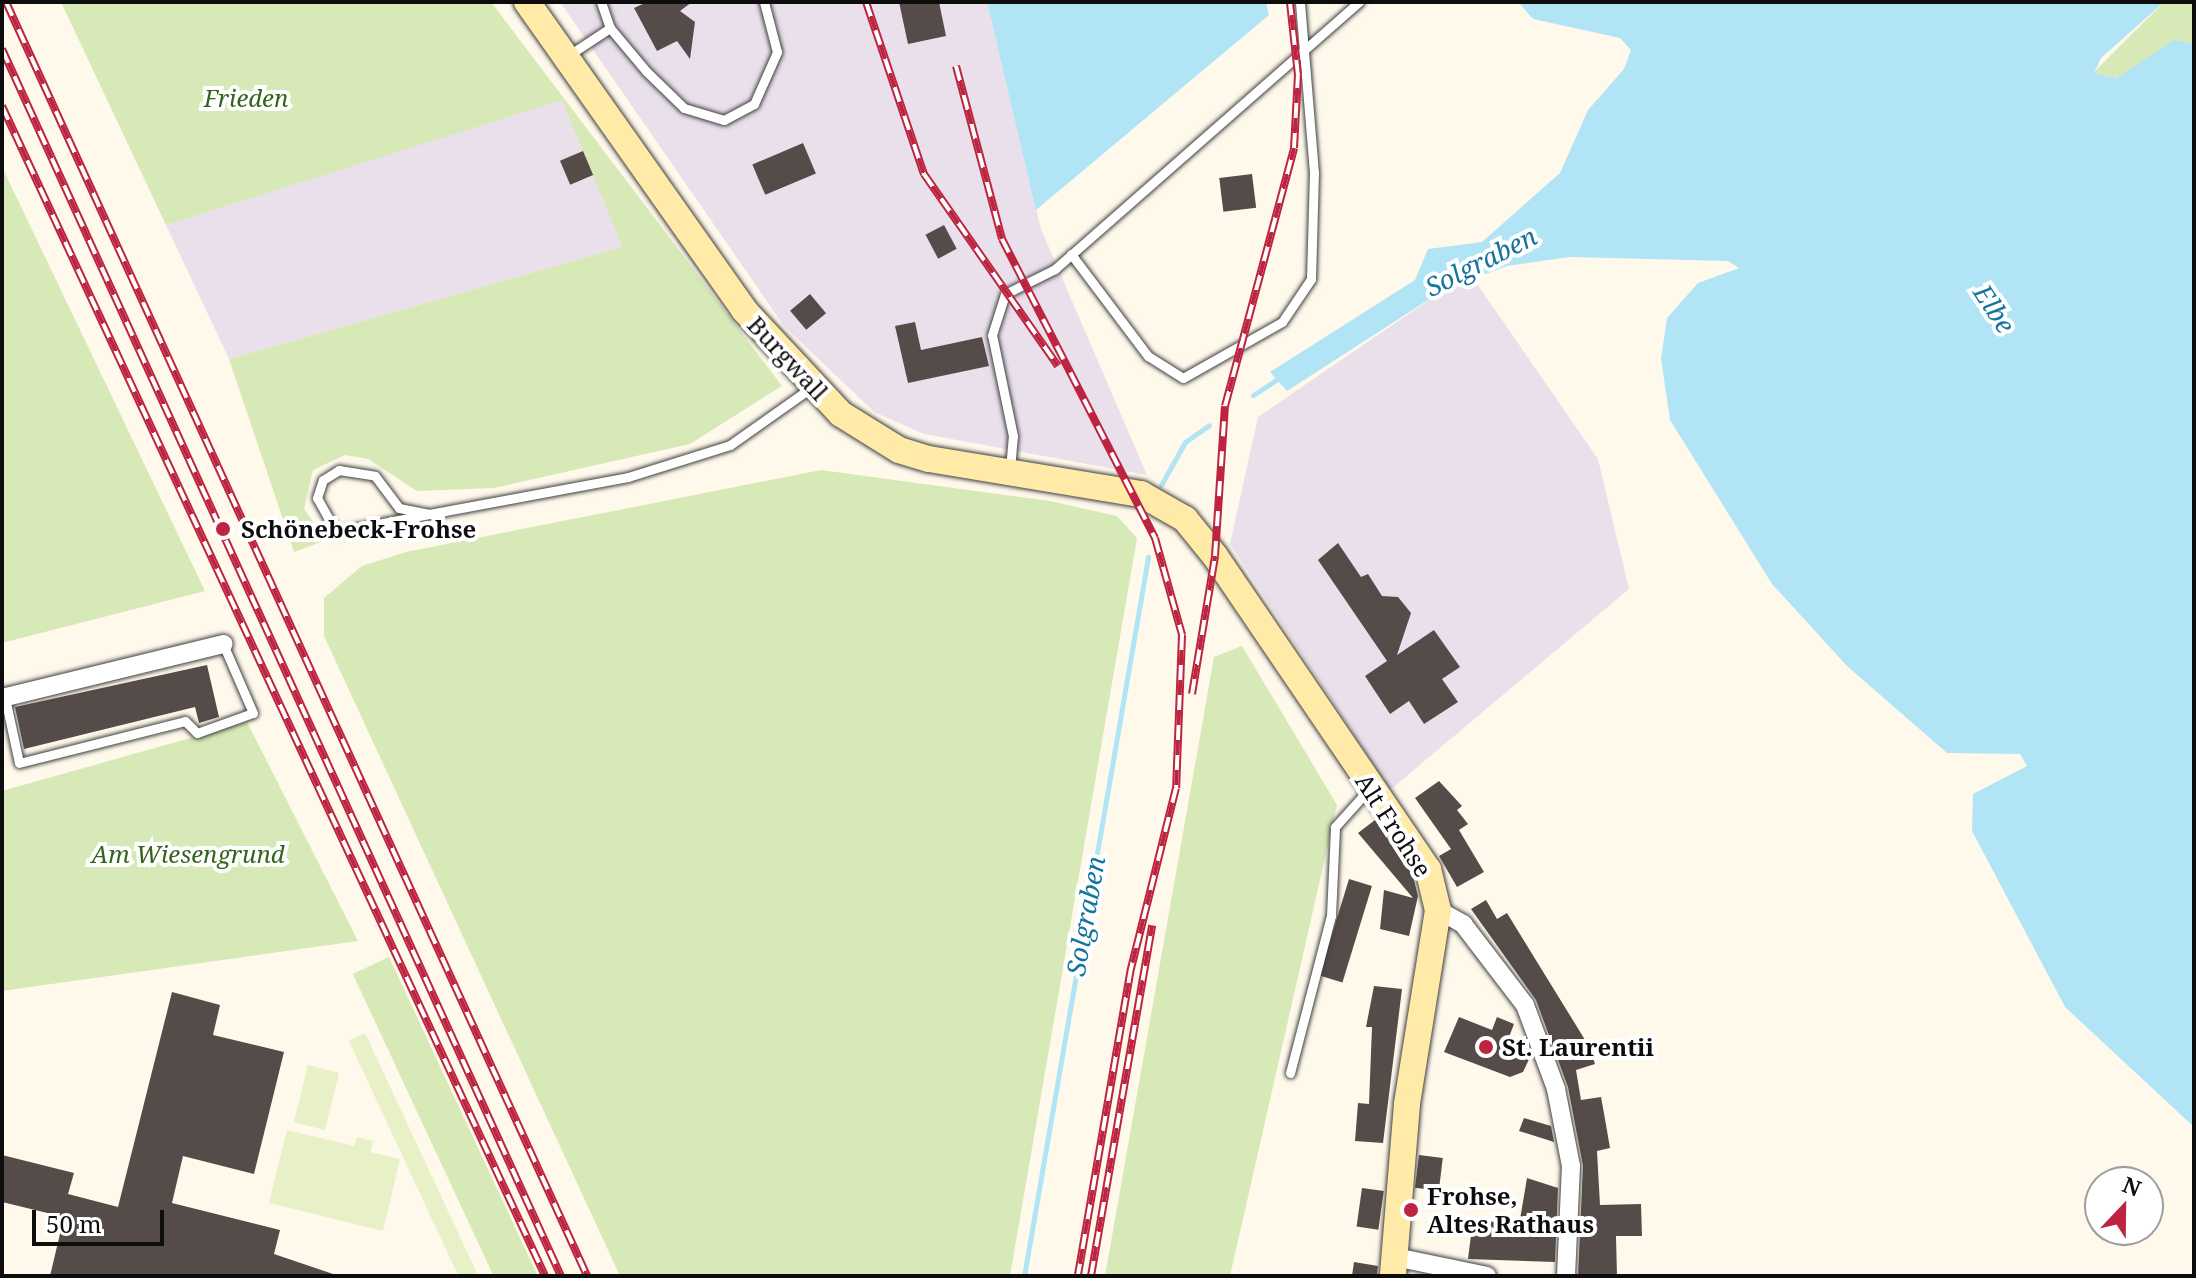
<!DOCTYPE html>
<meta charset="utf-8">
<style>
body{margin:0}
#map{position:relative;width:2196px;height:1278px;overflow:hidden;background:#fff9ec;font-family:"Noto Serif",serif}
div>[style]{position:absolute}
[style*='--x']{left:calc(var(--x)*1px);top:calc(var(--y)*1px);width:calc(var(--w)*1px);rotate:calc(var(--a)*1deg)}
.industrial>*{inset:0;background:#e9e0ec}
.green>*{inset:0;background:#d7e9b6;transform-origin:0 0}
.pitch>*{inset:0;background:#e8f0c8;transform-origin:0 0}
.water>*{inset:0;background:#b1e5f6}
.stream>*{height:5px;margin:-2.5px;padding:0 2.5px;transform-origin:2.5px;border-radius:2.5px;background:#b1e5f6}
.building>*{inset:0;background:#554c49;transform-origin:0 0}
.roads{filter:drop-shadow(0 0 2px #404040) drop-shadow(0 0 2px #404040)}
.lane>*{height:9px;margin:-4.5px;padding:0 4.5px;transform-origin:4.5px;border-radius:4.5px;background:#fff}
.street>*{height:18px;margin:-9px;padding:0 9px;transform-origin:9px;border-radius:9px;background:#fff}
.secondary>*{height:26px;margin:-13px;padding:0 13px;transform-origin:13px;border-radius:13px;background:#ffeaa7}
.rail>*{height:8px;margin-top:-4px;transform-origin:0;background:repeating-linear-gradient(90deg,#fff 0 15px,#bd243f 0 30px);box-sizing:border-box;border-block:2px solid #bd243f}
.dots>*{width:22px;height:22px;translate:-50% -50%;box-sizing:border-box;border:4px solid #fff;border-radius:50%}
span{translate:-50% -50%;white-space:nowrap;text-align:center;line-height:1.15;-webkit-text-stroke:8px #fff;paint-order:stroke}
.park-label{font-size:24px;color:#35641d;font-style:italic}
.street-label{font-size:24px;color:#0d0d0d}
.poi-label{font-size:24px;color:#0d0d0d;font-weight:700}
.left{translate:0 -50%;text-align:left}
.water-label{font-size:26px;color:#15759f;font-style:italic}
.frame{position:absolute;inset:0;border:4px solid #0d0d0d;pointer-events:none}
.north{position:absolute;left:2084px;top:1166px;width:80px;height:80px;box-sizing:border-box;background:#fff;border:2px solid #9e9e9e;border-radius:50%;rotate:22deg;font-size:22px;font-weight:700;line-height:32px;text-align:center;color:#0d0d0d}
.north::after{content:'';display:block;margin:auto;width:28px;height:36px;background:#bd243f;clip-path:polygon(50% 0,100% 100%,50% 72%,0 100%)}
.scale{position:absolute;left:32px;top:1210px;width:132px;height:36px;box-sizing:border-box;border:4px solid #0d0d0d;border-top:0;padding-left:10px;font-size:24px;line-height:28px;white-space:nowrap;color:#0d0d0d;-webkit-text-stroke:6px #fff;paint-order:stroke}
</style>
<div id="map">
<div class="industrial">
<div style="clip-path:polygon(560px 2px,987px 2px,1041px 229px,1147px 475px,924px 434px,874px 412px,784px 326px)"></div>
<div style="clip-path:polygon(562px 99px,622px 247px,229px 359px,166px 225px)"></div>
<div style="clip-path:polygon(1475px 281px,1598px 459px,1629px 589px,1390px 790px,1230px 544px,1258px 417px,1445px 289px)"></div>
</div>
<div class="green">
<div style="clip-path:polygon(61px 2px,491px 2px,782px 386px,690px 444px,494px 488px,417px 491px,368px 459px,345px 455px,313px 470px,304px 509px,326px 540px,294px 552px,229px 359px,622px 247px,562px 100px,166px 225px)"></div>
<div style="clip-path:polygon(2164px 2px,2194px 2px,2194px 44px,2174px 40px,2118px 78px,2093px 73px)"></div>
<div style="clip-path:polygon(2px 167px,205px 591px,2px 643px)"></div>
<div style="clip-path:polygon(821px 470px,1050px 501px,1117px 516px,1137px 538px,1010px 1276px,620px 1276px,324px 636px,324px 598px,362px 566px,406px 552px)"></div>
<div style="clip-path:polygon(1242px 646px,1337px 805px,1230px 1276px,1105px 1276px,1214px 657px)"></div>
<div style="clip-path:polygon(247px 722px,358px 941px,2px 991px,2px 791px)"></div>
<div style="left:389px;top:957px;width:353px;height:40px;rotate:65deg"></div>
</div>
<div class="pitch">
<div style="left:365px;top:1033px;width:269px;height:18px;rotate:65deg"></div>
<div style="left:308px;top:1065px;width:32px;height:59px;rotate:14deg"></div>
<div style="clip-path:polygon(287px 1130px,354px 1146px,357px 1137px,373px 1141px,371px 1152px,400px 1159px,383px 1231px,269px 1203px)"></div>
</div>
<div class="water">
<div style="clip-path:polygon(987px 2px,1266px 2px,1269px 15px,1036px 210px)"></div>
<div style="clip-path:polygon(1518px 2px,2164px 2px,2101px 58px,2094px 73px,2117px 78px,2174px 40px,2194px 44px,2194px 1127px,2065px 1007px,1972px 831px,1973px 794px,2027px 766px,2020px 754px,1947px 753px,1847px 666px,1772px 584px,1670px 420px,1661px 359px,1667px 318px,1698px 283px,1739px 268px,1728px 261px,1570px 257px,1507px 266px,1445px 289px,1287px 391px,1270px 372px,1415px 280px,1428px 249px,1482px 242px,1560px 173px,1588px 110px,1624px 69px,1631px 50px,1620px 38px,1533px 19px)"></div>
</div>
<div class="stream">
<div style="--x:1253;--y:395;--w:31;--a:-33"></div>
<div style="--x:1161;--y:485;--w:49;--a:-60.8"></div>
<div style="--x:1185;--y:442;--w:29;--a:-35"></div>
<div style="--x:1024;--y:1276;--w:730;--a:-80.21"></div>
</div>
<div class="building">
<div style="clip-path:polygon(647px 2px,692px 2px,680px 11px,695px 22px,690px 59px,677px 41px,657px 51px,634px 8px)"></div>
<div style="clip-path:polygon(899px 2px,939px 2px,946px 36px,908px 44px)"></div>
<div style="left:803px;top:143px;width:33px;height:55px;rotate:67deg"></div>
<div style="left:583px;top:151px;width:26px;height:25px;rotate:67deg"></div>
<div style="left:1252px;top:174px;width:34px;height:33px;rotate:83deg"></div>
<div style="left:944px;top:225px;width:27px;height:21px;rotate:62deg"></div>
<div style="left:810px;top:294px;width:25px;height:26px;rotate:50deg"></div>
<div style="clip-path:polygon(915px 322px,921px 350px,982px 337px,989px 366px,908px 383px,895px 326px)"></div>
<div style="clip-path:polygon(1338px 543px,1361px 577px,1368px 574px,1382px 596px,1398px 597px,1411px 613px,1397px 655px,1434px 630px,1460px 667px,1442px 679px,1458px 702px,1424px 724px,1409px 701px,1390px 714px,1365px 676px,1387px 661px,1318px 560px)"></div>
<div style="clip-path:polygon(207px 665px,219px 717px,199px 723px,195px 707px,24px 749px,15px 707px)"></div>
<div style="clip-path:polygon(1439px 781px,1462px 806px,1457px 810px,1468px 824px,1459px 830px,1484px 872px,1457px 887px,1439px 856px,1451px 849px,1415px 798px)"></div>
<div style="clip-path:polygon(1375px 820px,1413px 876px,1418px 896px,1409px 936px,1380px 929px,1384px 890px,1413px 898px,1358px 833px)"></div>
<div style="left:1349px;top:879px;width:24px;height:101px;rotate:17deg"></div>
<div style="clip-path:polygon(1486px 900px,1497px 919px,1507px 913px,1590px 1048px,1595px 1064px,1576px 1070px,1581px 1100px,1601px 1097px,1605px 1119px,1610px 1148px,1597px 1151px,1600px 1205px,1641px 1204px,1642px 1236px,1616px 1236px,1617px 1276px,1578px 1276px,1583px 1166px,1568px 1087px,1536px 1000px,1471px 909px)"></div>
<div style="clip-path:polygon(1374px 986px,1402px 989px,1383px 1143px,1355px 1141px,1358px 1103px,1369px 1104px,1372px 1027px,1366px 1027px)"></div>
<div style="clip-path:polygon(172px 992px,220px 1005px,213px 1035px,284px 1052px,254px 1174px,183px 1156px,172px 1203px,280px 1230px,274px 1254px,339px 1276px,50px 1276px,64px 1217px,2px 1202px,2px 1155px,74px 1173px,68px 1194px,118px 1207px)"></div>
<div style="clip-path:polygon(1459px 1017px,1492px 1030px,1497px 1017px,1514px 1024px,1509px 1037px,1526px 1043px,1531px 1055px,1523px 1072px,1510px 1077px,1444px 1052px)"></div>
<div style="clip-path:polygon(1524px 1118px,1551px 1126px,1554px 1142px,1519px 1131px)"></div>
<div style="left:1419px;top:1155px;width:24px;height:33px;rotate:7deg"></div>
<div style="clip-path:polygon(1527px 1178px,1558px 1188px,1555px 1262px,1468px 1259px,1473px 1219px,1519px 1225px)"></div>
<div style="left:1362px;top:1188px;width:22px;height:39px;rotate:8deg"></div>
<div style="clip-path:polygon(1354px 1262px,1378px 1266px,1377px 1276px,1352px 1276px)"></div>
</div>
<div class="roads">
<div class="lane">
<div style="--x:601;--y:2;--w:28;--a:71"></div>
<div style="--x:610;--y:28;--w:56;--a:50.1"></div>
<div style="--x:646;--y:71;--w:53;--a:44.2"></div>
<div style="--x:684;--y:108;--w:42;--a:16.7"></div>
<div style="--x:724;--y:120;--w:34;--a:-28"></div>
<div style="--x:754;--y:104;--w:57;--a:-66.1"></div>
<div style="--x:777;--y:52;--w:52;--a:-104.6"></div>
<div style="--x:566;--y:57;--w:53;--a:-33.4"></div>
<div style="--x:1071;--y:254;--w:128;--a:53"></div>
<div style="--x:1148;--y:356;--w:41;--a:32.2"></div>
<div style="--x:1183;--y:378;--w:114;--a:-29.5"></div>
<div style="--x:1282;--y:322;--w:52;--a:-56"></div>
<div style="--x:1311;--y:279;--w:106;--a:-88.4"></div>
<div style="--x:1314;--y:173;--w:172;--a:-94.7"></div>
<div style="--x:1010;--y:469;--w:33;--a:-85"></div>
<div style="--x:1013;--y:436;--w:103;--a:-101.7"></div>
<div style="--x:992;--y:335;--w:43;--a:-72.4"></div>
<div style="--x:1005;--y:294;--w:56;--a:-26.6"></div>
<div style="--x:1055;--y:269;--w:405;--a:-41.3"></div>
<div style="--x:429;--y:514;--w:95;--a:169"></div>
<div style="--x:336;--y:532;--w:39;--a:-119"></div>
<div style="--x:317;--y:498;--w:19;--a:-72"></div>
<div style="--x:323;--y:480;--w:19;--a:-32"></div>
<div style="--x:339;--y:470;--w:36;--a:9"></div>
<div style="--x:375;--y:476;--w:40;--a:53"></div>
<div style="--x:399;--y:508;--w:31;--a:11"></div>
<div style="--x:429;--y:514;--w:202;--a:-10.5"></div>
<div style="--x:628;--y:477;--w:107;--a:-17.4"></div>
<div style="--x:730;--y:445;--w:100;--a:-35.3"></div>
<div style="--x:5;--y:698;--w:66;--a:77.8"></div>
<div style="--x:19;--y:763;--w:171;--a:-14.2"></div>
<div style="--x:185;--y:721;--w:17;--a:45"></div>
<div style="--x:197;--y:733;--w:59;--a:-19.7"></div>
<div style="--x:253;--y:713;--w:75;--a:-113.5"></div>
<div style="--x:1290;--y:1073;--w:162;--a:-75.4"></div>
<div style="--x:1331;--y:916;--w:89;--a:-87.4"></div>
<div style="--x:1335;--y:827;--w:52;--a:-48.1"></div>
</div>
<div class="street">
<div style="--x:2;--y:698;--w:228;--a:-13.7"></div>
<div style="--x:1438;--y:910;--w:29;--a:29"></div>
<div style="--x:1463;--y:924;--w:102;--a:52.6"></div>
<div style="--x:1525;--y:1005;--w:90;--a:69.7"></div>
<div style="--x:1556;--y:1089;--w:78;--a:79"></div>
<div style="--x:1571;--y:1166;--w:110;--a:92.6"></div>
<div style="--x:1395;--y:1257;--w:94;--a:11.7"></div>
</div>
<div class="secondary">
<div style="--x:527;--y:2;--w:377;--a:54.8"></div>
<div style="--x:744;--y:310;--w:142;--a:47"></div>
<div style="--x:841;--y:414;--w:68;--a:31.8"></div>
<div style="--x:899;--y:450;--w:31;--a:17"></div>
<div style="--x:929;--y:459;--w:215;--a:9.4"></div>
<div style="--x:1141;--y:494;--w:51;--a:29.6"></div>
<div style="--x:1185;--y:519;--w:48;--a:51"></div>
<div style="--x:1215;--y:556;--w:379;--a:55.8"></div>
<div style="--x:1428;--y:869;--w:42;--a:76.3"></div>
<div style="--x:1438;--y:910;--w:196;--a:99.1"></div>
<div style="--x:1407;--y:1104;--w:173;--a:94.7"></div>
</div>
</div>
<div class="rail">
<div style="--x:6;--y:2;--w:1400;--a:65.48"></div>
<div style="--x:866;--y:2;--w:182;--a:71.4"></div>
<div style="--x:924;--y:174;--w:234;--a:55.1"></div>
<div style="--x:2;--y:49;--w:1348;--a:65.51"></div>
<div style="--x:956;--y:66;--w:179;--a:75.1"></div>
<div style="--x:1002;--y:239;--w:336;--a:62.9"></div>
<div style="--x:1155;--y:538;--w:101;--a:74.4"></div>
<div style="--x:1182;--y:635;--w:153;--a:92.2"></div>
<div style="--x:1176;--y:788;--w:186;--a:104"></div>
<div style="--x:1131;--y:968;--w:313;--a:99.8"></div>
<div style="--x:2;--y:106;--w:1290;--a:65.1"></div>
<div style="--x:1192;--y:694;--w:140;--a:-80.5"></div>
<div style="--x:1215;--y:556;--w:150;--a:-86.2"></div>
<div style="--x:1225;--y:406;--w:267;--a:-75"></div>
<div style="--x:1294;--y:148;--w:73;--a:-86.9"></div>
<div style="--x:1298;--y:75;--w:73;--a:-96.3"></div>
<div style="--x:1091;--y:1276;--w:356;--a:-80.1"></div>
</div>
<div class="dots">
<div style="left:223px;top:529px;background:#bd243f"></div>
<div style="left:1486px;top:1047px;background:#bd243f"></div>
<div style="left:1411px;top:1210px;background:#bd243f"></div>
</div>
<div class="park-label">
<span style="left:246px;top:98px">Frieden</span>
<span style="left:188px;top:854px">Am Wiesengrund</span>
</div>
<div class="street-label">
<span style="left:788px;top:358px;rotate:47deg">Burgwall</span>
<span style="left:1394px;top:825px;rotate:57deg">Alt Frohse</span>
</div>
<div class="poi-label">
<span class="left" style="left:241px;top:529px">Schönebeck-Frohse</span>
<span class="left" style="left:1502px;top:1047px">St. Laurentii</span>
<span class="left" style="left:1427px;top:1210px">Frohse,<br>Altes Rathaus</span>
</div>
<div class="water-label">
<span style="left:1481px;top:262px;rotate:-27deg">Solgraben</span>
<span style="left:1994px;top:309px;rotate:57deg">Elbe</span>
<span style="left:1086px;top:916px;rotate:-80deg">Solgraben</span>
</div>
<div class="frame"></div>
<div class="north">N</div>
<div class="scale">50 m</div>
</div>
